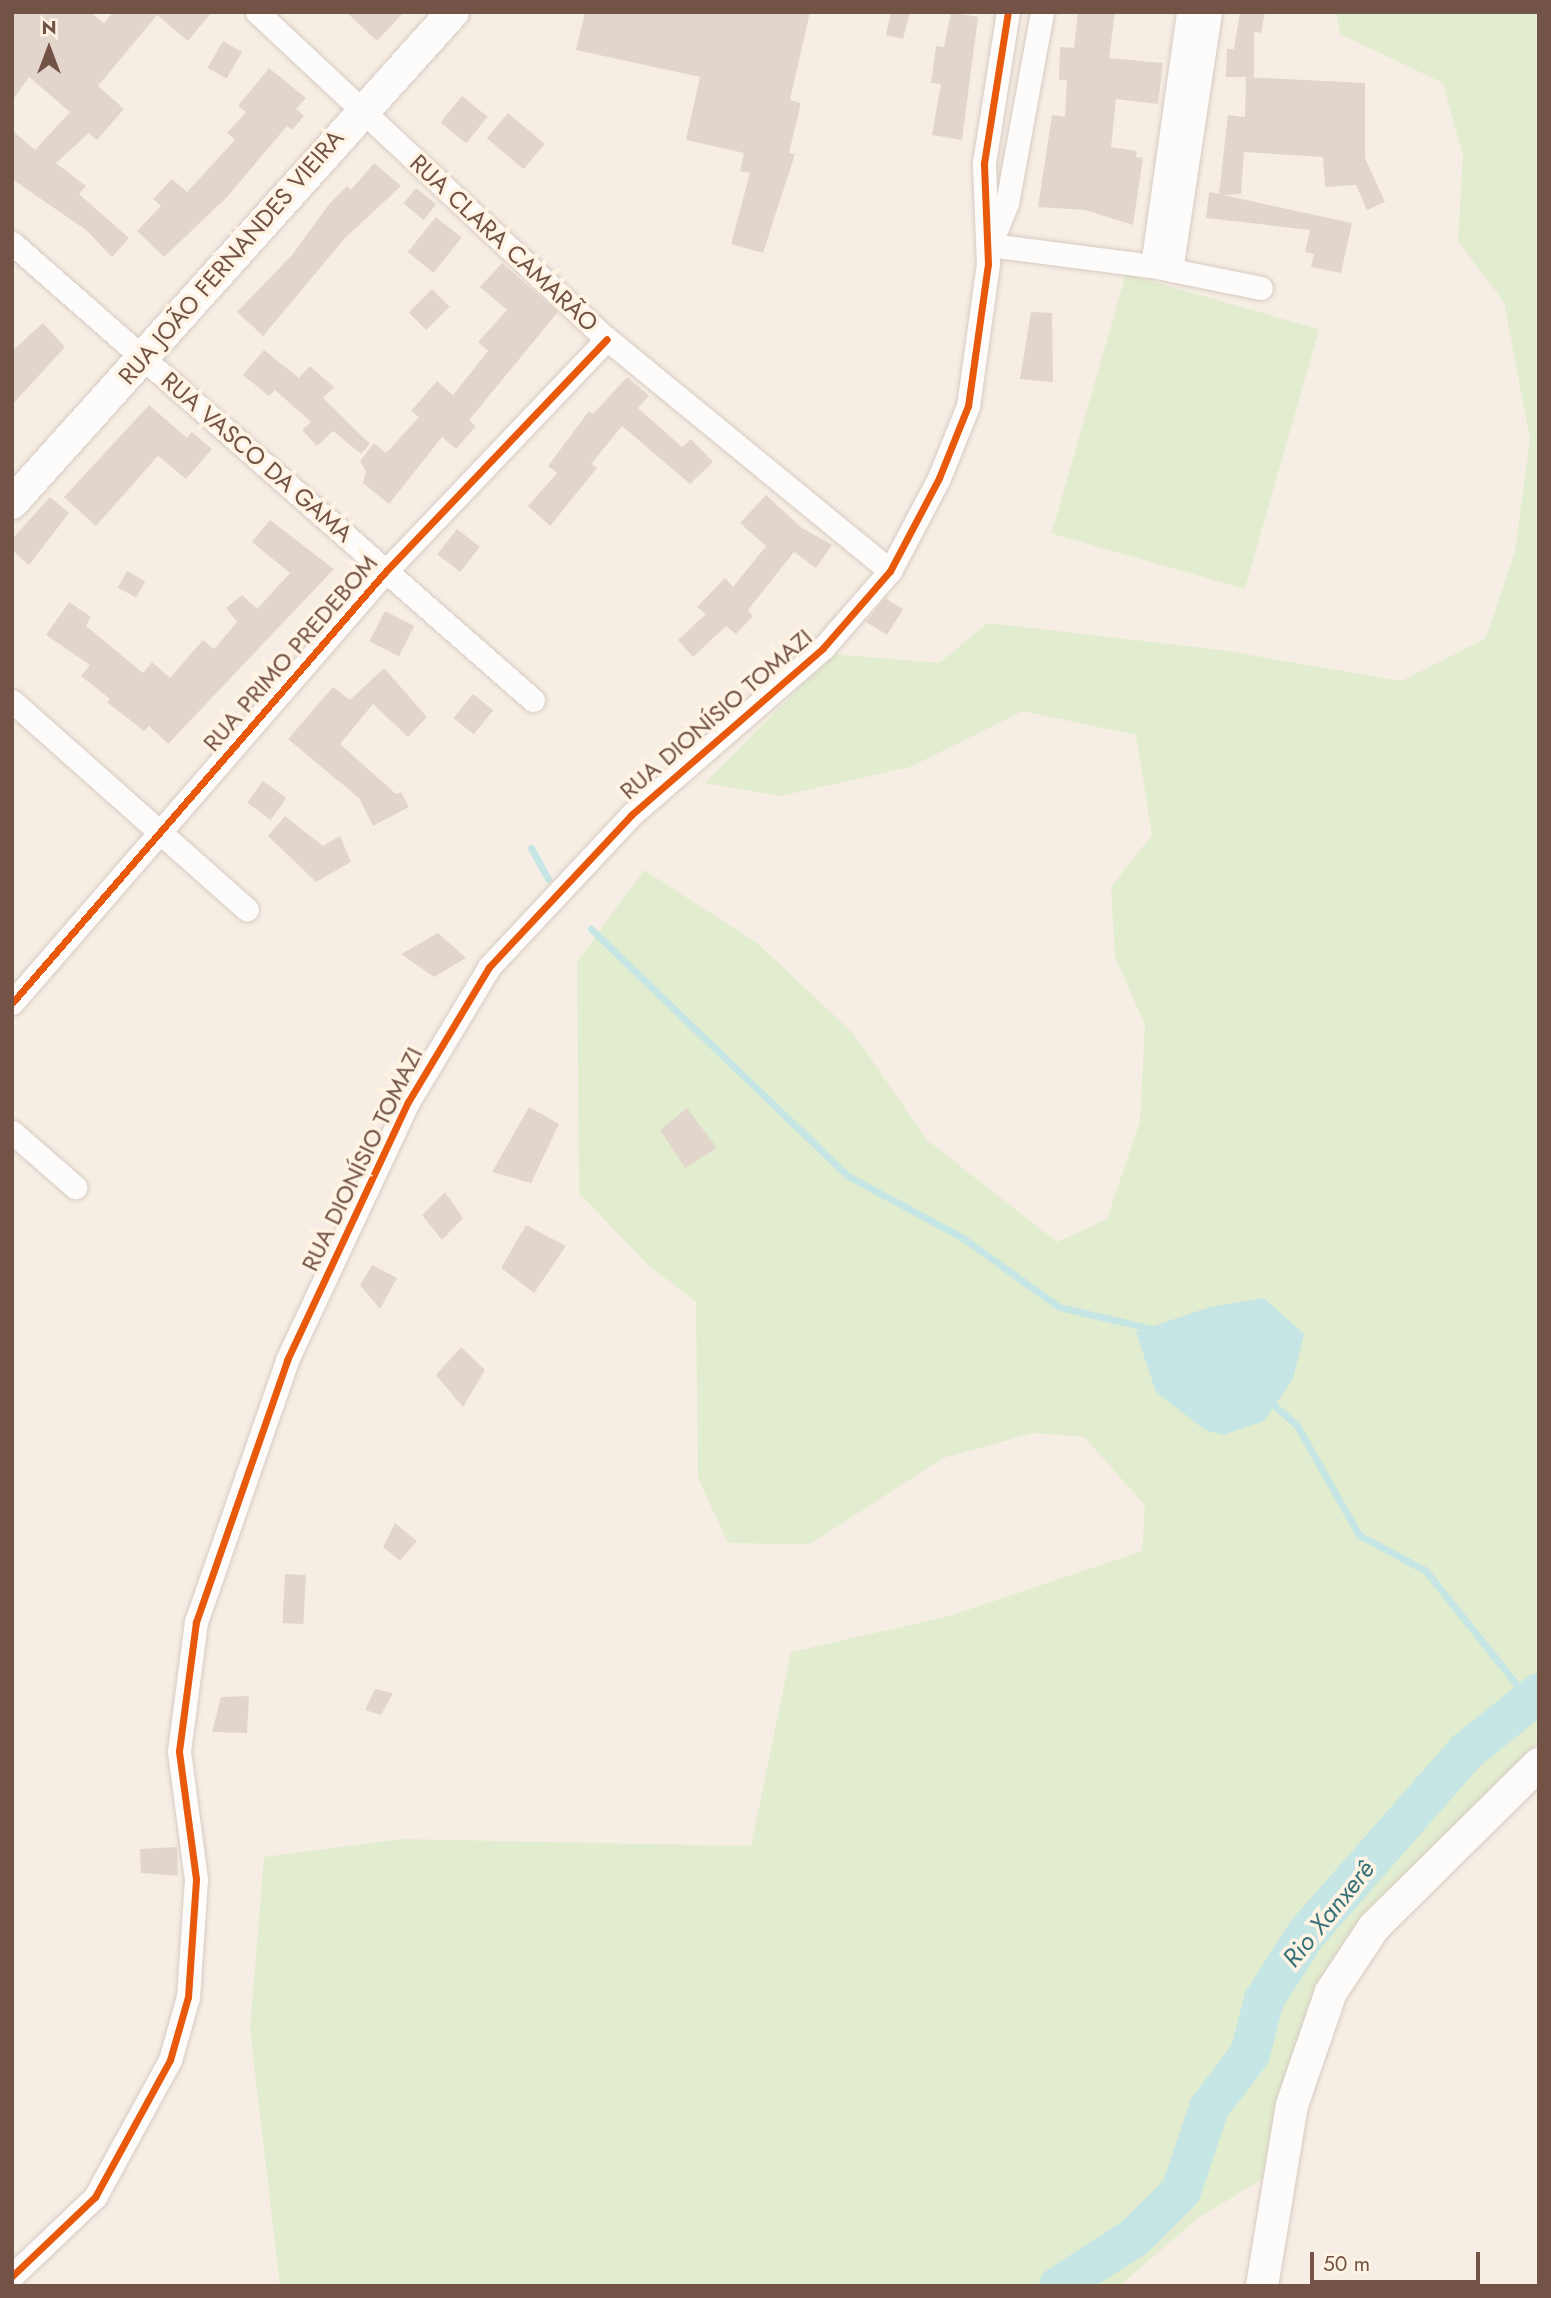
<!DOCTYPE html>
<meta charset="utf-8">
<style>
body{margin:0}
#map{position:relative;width:1551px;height:2298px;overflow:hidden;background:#f6eee4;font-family:Jost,sans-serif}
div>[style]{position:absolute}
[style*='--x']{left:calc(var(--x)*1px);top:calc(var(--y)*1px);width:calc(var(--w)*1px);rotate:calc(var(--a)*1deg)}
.green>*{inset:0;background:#e2ecce;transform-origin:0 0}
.water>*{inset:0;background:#c6e6e5}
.stream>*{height:7px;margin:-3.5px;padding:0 3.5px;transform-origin:3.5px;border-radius:3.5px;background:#c6e6e5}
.river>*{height:40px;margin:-20px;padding:0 20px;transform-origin:20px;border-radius:20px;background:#c6e6e5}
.building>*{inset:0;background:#e2d6cc;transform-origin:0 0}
.roads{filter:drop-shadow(0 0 2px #d7cbc3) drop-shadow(0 0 2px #d7cbc3)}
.street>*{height:23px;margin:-11.5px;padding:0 11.5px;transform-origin:11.5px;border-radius:11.5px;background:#fefcfb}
.secondary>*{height:32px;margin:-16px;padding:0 16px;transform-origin:16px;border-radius:16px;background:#fefcfb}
.cycleway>*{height:7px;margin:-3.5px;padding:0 3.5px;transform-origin:3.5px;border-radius:3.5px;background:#e8590c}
span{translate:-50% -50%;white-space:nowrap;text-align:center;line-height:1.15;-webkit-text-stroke:7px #fff3e4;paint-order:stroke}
.street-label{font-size:24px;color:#735345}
.water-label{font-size:26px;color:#39737a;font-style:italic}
.frame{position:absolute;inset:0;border:14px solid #735345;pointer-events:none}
.north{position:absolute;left:14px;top:14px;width:70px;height:70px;-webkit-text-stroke:5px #fff3e4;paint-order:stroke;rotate:0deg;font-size:19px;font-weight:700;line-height:28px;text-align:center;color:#735345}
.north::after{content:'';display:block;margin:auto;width:24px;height:32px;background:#735345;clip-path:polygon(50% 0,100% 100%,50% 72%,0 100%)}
.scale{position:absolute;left:1310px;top:2252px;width:170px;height:32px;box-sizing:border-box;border:4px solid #735345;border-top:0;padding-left:9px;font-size:21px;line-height:24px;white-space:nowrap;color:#735345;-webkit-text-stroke:5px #fff3e4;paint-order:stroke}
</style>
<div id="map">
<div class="green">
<div style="clip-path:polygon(1336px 12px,1539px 12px,1539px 1741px,1359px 1926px,1269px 2175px,1198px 2218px,1119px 2286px,280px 2286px,250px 2029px,264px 1857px,402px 1839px,751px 1846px,791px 1652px,950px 1616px,1142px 1551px,1145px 1505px,1084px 1437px,1033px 1433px,943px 1458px,810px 1544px,728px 1543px,698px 1478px,696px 1302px,647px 1264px,579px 1193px,577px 962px,644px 870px,757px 943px,853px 1033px,927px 1140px,1057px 1242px,1107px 1219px,1140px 1121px,1145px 1025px,1115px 957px,1111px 887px,1152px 835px,1136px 735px,1023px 711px,910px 767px,781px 796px,705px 783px,833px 654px,939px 663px,988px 623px,1221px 650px,1402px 681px,1486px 638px,1515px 551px,1530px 439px,1504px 302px,1458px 241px,1463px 156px,1443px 83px,1340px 34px)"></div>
<div style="left:1126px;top:274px;width:201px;height:270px;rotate:16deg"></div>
</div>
<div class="water">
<div style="clip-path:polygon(1264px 1298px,1304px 1334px,1293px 1379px,1264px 1421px,1223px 1435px,1205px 1430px,1156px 1392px,1136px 1332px,1210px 1307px)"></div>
</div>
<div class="stream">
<div style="--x:531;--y:848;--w:35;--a:61"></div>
<div style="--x:591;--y:929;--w:356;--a:43.9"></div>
<div style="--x:848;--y:1176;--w:131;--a:28.3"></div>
<div style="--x:963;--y:1238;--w:118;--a:35.7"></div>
<div style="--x:1059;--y:1307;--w:101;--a:13.2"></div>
<div style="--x:1268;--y:1400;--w:37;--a:41"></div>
<div style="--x:1296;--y:1424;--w:128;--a:60.4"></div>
<div style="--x:1359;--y:1535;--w:76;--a:28.2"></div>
<div style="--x:1426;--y:1571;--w:165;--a:51.4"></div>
</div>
<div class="river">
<div style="--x:1059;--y:2286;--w:90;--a:-32.8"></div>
<div style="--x:1135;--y:2237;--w:65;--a:-45"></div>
<div style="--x:1181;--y:2191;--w:88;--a:-71.4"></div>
<div style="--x:1209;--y:2108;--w:68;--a:-52.8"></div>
<div style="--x:1250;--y:2054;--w:56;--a:-75.5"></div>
<div style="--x:1264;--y:2000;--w:78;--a:-57.5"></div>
<div style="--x:1306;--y:1934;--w:244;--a:-48.7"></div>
<div style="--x:1467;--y:1751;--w:92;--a:-38.9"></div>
</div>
<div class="building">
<div style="clip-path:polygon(12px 12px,90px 12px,104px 23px,113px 12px,212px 12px,188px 41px,157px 15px,98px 86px,124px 109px,97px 140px,89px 133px,56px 163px,86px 186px,79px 194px,129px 238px,112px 257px,86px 230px,12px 179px,12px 130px,35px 150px,70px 112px,29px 77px,12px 101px)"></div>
<div style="clip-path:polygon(346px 12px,404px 12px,377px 41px)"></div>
<div style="clip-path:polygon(585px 12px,810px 12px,790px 100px,801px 103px,789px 153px,795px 154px,763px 253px,731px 244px,750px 173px,740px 171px,744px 153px,686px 140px,700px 77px,576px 50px)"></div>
<div style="clip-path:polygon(891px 12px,910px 12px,903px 39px,886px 35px)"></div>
<div style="clip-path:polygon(951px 12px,978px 17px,962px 140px,932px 135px,941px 84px,931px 83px,936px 46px,944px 47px)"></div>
<div style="clip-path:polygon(1078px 12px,1115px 12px,1109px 58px,1163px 63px,1158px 104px,1116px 99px,1111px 147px,1137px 151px,1136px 157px,1143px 158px,1133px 225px,1085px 210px,1038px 207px,1052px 115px,1065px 117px,1067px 80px,1059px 80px,1060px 47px,1074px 48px)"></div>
<div style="clip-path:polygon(1240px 12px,1265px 12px,1261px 33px,1254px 32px,1254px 77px,1226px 77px,1227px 49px,1234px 49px)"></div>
<div style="left:223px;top:41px;width:22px;height:31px;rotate:30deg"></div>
<div style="clip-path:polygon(269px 68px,306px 98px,296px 109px,304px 116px,292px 130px,287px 126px,227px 197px,164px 257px,137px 231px,161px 206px,153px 199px,172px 179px,187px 192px,235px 140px,227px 133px,246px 112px,238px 106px)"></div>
<div style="clip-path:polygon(1246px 77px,1365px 83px,1365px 158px,1385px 202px,1367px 210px,1356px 185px,1325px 187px,1323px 157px,1244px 152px,1241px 194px,1223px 195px,1352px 223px,1341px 273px,1311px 267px,1314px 254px,1305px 252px,1310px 230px,1206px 218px,1209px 192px,1219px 194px,1228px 115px,1245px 117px)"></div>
<div style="left:462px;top:96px;width:33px;height:34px;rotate:39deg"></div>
<div style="left:508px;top:113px;width:48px;height:33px;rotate:40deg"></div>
<div style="clip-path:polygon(374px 163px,401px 186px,345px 238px,263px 336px,237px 312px,292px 255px,330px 203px,347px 186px,351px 190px)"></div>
<div style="left:416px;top:188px;width:26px;height:20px;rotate:39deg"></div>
<div style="left:436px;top:217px;width:33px;height:45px;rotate:39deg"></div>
<div style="clip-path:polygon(502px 263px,558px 312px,469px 420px,476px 426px,456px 449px,442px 437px,389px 504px,363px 483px,366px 472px,360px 461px,374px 443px,386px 453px,419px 417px,411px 411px,437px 381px,453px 395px,488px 351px,478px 342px,507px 310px,480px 287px)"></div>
<div style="left:432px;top:289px;width:25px;height:33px;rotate:45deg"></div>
<div style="clip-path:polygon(1031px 312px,1052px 313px,1053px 382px,1020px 379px)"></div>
<div style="clip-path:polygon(43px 323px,65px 347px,12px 405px,12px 351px)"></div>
<div style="clip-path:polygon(264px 350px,299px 378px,310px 366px,334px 387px,323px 398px,370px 444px,361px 454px,333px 431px,317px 446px,302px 430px,311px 422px,275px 390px,269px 396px,243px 375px)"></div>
<div style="clip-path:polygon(627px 377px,649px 396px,638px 408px,682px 447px,691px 439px,713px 462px,690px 484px,622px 426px,591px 464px,597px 468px,550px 526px,528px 506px,557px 473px,548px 466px,589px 411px,593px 414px)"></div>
<div style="clip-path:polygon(149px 405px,187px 438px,192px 432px,212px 449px,186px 479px,158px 456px,96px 526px,64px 497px)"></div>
<div style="clip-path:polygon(766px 495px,802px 528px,832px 545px,816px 568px,794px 552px,748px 610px,753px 616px,736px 634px,726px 626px,693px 657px,678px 640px,706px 614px,697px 607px,725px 578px,733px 587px,766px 546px,740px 523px)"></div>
<div style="clip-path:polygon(50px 497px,69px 513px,29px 565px,12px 550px,12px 539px)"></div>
<div style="clip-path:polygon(270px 520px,334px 569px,168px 744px,149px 726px,144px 731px,107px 702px,110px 699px,81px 676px,90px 665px,46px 635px,69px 602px,91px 617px,86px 626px,143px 673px,152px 662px,170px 678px,203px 640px,214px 649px,237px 622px,226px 608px,242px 595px,257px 609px,290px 573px,252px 542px)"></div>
<div style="left:457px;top:529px;width:29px;height:32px;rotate:38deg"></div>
<div style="left:127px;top:571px;width:21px;height:19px;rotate:29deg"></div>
<div style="clip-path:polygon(885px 598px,903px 609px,887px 635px,866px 622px)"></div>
<div style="left:385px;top:611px;width:33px;height:34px;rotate:27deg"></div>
<div style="clip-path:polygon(384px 668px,427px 717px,408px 737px,373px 704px,340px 744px,396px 794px,401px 792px,409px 807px,373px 826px,359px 798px,288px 739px,333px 687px,350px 700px)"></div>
<div style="left:473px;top:694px;width:26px;height:31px;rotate:39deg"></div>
<div style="left:263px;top:781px;width:29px;height:27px;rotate:36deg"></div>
<div style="clip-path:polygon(285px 816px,323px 846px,340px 836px,351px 862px,316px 882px,268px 836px)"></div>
<div style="clip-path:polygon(438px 933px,466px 958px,434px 977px,401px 954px)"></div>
<div style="clip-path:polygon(529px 1107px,559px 1124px,531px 1183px,492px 1172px)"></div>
<div style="clip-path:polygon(687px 1108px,717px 1148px,685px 1168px,660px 1130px)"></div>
<div style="clip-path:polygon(445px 1192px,463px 1218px,442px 1240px,422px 1215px)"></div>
<div style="clip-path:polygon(526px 1225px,566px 1246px,534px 1293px,501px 1268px)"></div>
<div style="clip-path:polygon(372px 1265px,397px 1278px,380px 1309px,360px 1285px)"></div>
<div style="clip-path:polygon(461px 1347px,485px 1370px,463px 1407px,436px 1375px)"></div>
<div style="clip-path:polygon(395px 1523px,417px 1541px,400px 1561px,383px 1547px)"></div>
<div style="left:285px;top:1574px;width:21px;height:49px;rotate:3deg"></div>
<div style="clip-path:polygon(375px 1689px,393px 1693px,381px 1715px,365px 1710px)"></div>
<div style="clip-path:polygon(249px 1696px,247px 1733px,212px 1732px,221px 1697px)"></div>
<div style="clip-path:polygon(177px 1847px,178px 1876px,141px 1873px,140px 1849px)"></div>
</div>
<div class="roads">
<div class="street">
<div style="--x:257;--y:12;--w:479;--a:43.1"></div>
<div style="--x:607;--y:339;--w:366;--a:39.3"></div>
<div style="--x:12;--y:243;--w:693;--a:41.26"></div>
<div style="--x:990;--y:245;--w:163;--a:7.4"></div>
<div style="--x:1152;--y:266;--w:111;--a:11.4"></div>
<div style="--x:990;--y:245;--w:45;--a:-68"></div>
<div style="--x:1007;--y:203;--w:194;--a:-79.6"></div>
<div style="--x:1152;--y:266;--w:257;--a:-81.9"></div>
<div style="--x:1171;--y:270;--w:261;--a:-81.4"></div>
<div style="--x:12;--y:701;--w:314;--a:41.6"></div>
<div style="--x:12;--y:1003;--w:571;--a:-49.12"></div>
<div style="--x:386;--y:571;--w:320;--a:-46.4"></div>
<div style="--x:12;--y:1132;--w:84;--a:41.1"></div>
<div style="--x:12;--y:2276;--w:115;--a:-43.6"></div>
<div style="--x:95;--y:2197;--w:156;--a:-61.3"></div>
<div style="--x:170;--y:2060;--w:66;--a:-74.1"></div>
<div style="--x:188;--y:1997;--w:118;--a:-86.1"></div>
<div style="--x:196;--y:1879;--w:129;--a:-97.6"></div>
<div style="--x:179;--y:1751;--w:130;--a:-82.5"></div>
<div style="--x:196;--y:1622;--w:277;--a:-70.8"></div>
<div style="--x:287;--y:1360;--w:285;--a:-64.9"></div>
<div style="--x:408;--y:1102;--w:157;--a:-59"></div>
<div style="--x:489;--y:967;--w:208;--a:-46.9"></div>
<div style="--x:631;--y:815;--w:254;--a:-41"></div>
<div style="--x:823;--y:648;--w:102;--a:-49"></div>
<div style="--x:890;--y:571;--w:105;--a:-62.2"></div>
<div style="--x:939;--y:478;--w:78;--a:-68.1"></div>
<div style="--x:968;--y:406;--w:143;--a:-82"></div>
<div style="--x:988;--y:264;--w:101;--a:-92.3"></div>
<div style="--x:984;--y:163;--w:153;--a:-81"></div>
</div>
<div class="secondary">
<div style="--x:12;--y:503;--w:660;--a:-48.07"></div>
<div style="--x:1262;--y:2286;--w:183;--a:-80.6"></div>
<div style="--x:1292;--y:2105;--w:120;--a:-71"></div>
<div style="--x:1331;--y:1992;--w:78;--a:-56.5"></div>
<div style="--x:1374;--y:1927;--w:232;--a:-44.7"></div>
</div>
</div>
<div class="cycleway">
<div style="--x:12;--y:1003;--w:571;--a:-49.12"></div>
<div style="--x:386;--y:571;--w:320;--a:-46.4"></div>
<div style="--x:12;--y:2276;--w:115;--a:-43.6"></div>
<div style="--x:95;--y:2197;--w:156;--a:-61.3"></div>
<div style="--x:170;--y:2060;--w:66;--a:-74.1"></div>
<div style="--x:188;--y:1997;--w:118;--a:-86.1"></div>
<div style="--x:196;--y:1879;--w:129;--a:-97.6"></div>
<div style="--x:179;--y:1751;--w:130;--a:-82.5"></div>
<div style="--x:196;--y:1622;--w:277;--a:-70.8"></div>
<div style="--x:287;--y:1360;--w:285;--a:-64.9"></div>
<div style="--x:408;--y:1102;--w:157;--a:-59"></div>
<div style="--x:489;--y:967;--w:208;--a:-46.9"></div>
<div style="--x:631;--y:815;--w:254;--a:-41"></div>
<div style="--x:823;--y:648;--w:102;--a:-49"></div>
<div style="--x:890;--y:571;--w:105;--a:-62.2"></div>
<div style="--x:939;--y:478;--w:78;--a:-68.1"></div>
<div style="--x:968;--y:406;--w:143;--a:-82"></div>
<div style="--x:988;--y:264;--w:101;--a:-92.3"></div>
<div style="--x:984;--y:163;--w:153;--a:-81"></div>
</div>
<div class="street-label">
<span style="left:504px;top:243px;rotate:43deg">RUA CLARA CAMARÃO</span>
<span style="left:231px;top:257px;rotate:-49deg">RUA JOÃO FERNANDES VIEIRA</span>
<span style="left:257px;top:457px;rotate:41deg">RUA VASCO DA GAMA</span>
<span style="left:290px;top:653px;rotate:-49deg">RUA PRIMO PREDEBOM</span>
<span style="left:716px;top:714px;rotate:-41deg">RUA DIONÍSIO TOMAZI</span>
<span style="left:362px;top:1159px;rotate:-64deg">RUA DIONÍSIO TOMAZI</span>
</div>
<div class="water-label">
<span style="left:1329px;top:1914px;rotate:-51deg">Rio Xanxerê</span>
</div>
<div class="frame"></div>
<div class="north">N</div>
<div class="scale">50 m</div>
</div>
